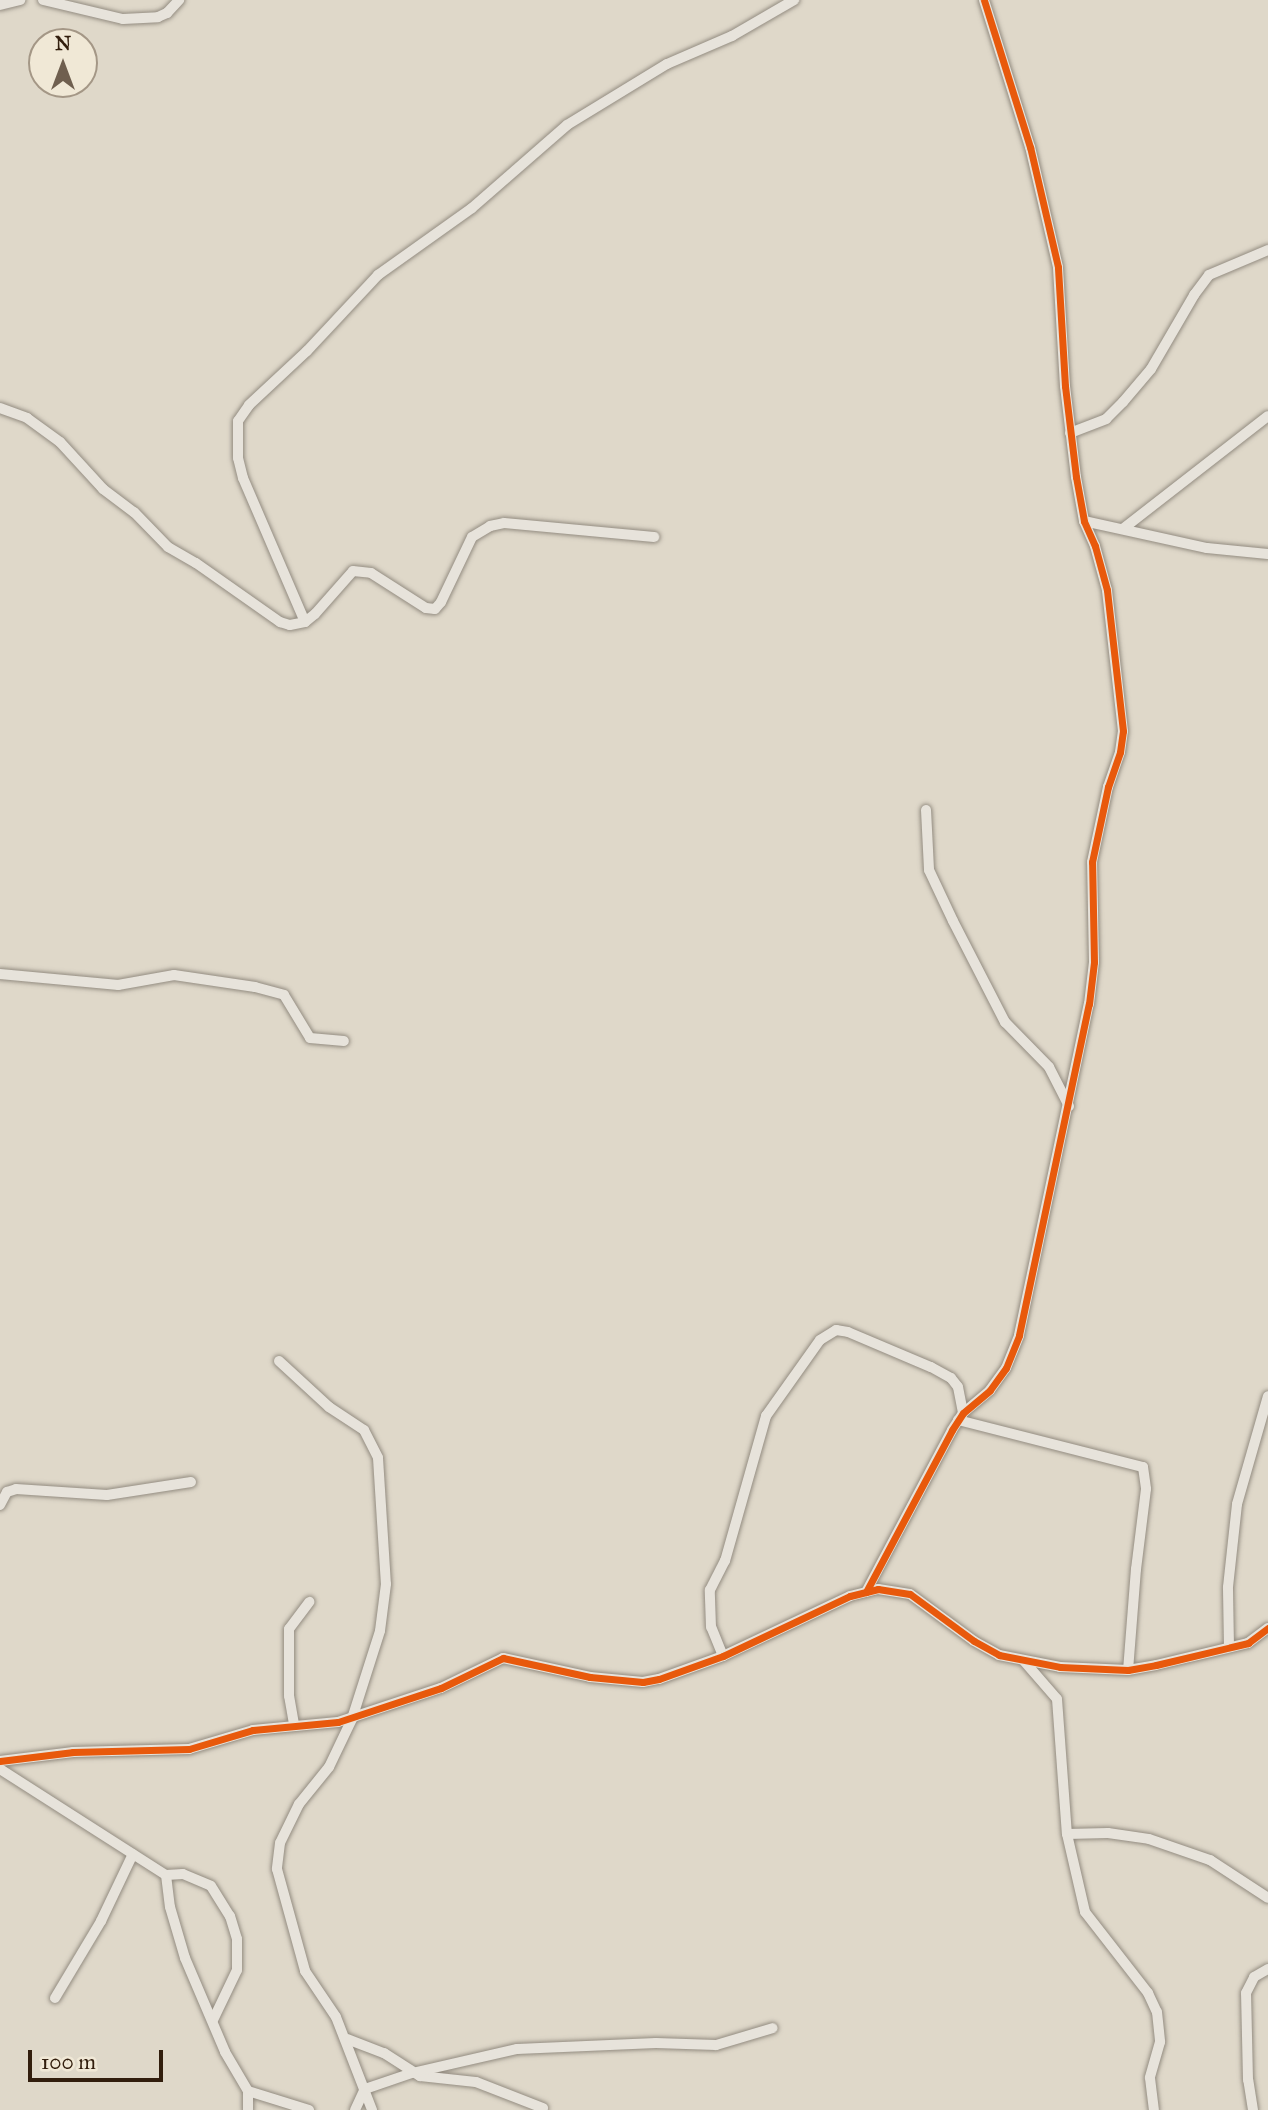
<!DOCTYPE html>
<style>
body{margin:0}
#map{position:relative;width:1268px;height:2110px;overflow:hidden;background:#dfd8c9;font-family:"IM FELL Great Primer",serif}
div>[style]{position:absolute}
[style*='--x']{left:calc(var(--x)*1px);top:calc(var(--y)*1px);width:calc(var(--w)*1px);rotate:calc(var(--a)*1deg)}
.roads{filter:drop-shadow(0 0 2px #938c81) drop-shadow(0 0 2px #938c81)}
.minor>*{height:10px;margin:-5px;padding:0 5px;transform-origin:5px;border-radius:5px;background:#e7e3db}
.cycleway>*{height:7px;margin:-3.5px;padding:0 3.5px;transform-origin:3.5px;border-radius:3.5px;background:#e8590c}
span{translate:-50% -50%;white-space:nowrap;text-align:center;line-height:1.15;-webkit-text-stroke:5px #f0e8d6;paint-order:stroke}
.north{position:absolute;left:28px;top:28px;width:70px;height:70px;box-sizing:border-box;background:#f0e8d6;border:2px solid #a49786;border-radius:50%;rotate:0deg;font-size:19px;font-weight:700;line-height:28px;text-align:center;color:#321e0d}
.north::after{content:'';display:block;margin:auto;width:24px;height:32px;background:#6f5f4f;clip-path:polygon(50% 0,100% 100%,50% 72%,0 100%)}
.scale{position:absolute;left:28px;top:2050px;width:135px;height:32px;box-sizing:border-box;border:4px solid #321e0d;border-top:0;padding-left:9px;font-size:21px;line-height:24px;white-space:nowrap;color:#321e0d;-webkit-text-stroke:5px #f0e8d6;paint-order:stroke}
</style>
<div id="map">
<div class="roads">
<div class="minor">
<div style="--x:43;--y:0;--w:82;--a:13.4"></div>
<div style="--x:123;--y:19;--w:35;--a:-3"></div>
<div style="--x:158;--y:17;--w:10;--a:-24"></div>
<div style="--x:167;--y:13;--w:18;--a:-47"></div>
<div style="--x:0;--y:5;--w:21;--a:-14"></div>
<div style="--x:0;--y:408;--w:29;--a:20"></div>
<div style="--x:27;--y:418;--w:41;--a:36"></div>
<div style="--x:60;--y:442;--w:64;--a:47.5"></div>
<div style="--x:103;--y:489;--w:39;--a:37"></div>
<div style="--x:134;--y:512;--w:49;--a:45.8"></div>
<div style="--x:168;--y:547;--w:32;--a:30"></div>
<div style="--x:196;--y:563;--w:103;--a:35.1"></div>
<div style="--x:280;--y:622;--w:10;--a:17"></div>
<div style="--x:290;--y:625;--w:15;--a:-11"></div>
<div style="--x:305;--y:622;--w:13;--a:-39"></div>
<div style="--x:315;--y:614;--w:57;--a:-48.5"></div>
<div style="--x:353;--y:571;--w:18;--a:6"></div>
<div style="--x:371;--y:573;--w:65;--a:32.5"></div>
<div style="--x:426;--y:608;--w:9;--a:6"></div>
<div style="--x:435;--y:609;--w:9;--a:-49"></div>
<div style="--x:441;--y:602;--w:72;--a:-64.5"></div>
<div style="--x:472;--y:537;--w:21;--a:-31"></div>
<div style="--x:490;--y:526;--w:14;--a:-12"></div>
<div style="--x:504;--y:523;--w:151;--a:5.3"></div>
<div style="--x:1070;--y:433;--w:39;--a:-21"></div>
<div style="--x:1106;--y:419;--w:24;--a:-45"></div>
<div style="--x:1123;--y:402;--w:43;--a:-49.7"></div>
<div style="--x:1151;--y:369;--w:86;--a:-59.8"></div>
<div style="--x:1194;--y:295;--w:25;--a:-53"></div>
<div style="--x:1209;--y:275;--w:64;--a:-23"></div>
<div style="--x:1084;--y:521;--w:126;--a:12.4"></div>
<div style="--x:1207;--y:548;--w:61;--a:5.6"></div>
<div style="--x:1124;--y:528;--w:182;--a:-37.9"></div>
<div style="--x:305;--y:622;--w:157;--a:-113.3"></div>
<div style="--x:243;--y:478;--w:21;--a:-104"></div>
<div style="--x:238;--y:458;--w:37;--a:-90"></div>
<div style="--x:238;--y:421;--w:19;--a:-55"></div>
<div style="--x:249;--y:405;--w:79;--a:-43"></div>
<div style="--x:307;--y:351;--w:104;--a:-46.9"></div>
<div style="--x:378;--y:275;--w:115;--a:-35.5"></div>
<div style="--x:472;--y:208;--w:126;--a:-41.1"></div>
<div style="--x:567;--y:125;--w:117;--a:-31.4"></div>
<div style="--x:667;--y:64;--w:71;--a:-23.3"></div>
<div style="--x:732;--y:36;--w:72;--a:-30.1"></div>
<div style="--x:926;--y:810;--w:60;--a:87.1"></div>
<div style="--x:929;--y:870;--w:56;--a:64.8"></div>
<div style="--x:953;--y:921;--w:114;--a:62.8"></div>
<div style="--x:1005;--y:1022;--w:63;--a:45.6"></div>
<div style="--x:1049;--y:1067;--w:44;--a:62.9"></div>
<div style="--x:0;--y:974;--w:119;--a:5.3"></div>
<div style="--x:118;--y:985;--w:57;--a:-10.1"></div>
<div style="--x:174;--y:975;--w:82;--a:8.4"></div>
<div style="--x:255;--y:987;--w:30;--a:15"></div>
<div style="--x:284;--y:995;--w:50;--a:58.8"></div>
<div style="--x:310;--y:1038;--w:34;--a:5"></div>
<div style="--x:279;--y:1361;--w:68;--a:42.6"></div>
<div style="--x:329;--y:1407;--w:42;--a:33.3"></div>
<div style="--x:364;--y:1430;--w:31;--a:63"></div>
<div style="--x:378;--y:1458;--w:126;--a:86.4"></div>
<div style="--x:386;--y:1584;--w:47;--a:97.3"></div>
<div style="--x:380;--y:1631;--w:92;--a:107.7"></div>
<div style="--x:352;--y:1719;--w:53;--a:115.6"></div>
<div style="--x:329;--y:1767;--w:48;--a:129"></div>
<div style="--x:299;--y:1804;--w:43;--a:116"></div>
<div style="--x:280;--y:1843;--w:26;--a:97"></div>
<div style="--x:277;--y:1869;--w:106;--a:74.6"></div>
<div style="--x:305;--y:1971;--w:55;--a:56"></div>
<div style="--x:336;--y:2017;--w:100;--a:68.8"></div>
<div style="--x:958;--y:1420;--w:191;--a:14.3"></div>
<div style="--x:1143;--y:1467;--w:22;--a:82"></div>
<div style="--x:1146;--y:1489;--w:81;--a:97.1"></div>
<div style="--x:1136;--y:1569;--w:101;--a:94.5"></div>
<div style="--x:0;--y:1505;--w:15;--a:-62"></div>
<div style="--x:7;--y:1492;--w:9;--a:-18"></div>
<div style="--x:16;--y:1489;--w:91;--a:3.8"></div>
<div style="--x:107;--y:1495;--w:85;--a:-8.8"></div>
<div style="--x:866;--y:1592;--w:183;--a:-62"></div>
<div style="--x:952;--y:1430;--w:20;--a:-57"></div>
<div style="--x:963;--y:1413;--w:35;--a:-40"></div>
<div style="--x:990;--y:1390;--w:27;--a:-54"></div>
<div style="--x:1006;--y:1368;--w:35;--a:-68"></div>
<div style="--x:1019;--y:1335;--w:338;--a:-78.1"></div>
<div style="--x:1089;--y:1004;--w:42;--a:-83.2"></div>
<div style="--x:1094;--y:962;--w:100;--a:-91.1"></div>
<div style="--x:1092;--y:862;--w:77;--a:-78"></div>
<div style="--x:1108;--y:787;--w:37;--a:-71"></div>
<div style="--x:1120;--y:752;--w:21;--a:-82"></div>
<div style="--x:1123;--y:731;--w:142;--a:-96.5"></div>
<div style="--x:1107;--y:590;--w:46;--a:-105.3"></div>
<div style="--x:1095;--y:546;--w:27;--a:-114"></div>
<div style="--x:1084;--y:521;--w:45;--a:-100.3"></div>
<div style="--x:1076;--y:477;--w:92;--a:-96.9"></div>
<div style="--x:1065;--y:386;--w:119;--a:-93.4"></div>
<div style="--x:1058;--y:267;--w:123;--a:-103.1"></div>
<div style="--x:1030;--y:147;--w:154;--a:-107.4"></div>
<div style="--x:1229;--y:1647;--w:60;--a:-91"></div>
<div style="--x:1228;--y:1587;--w:83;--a:-83.8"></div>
<div style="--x:1237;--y:1504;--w:112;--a:-74"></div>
<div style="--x:723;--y:1656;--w:31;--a:-112"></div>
<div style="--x:711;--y:1627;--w:37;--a:-92"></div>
<div style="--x:710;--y:1590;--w:33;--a:-63"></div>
<div style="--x:725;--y:1561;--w:151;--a:-74.2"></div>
<div style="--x:766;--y:1416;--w:93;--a:-54.6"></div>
<div style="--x:820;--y:1340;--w:19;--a:-32"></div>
<div style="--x:836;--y:1330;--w:12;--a:9"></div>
<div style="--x:848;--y:1332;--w:90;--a:22.9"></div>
<div style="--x:931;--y:1367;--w:23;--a:29"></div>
<div style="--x:951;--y:1378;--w:11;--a:52"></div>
<div style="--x:958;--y:1387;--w:26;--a:79"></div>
<div style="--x:1024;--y:1661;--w:50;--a:49"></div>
<div style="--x:1057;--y:1699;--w:135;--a:85.8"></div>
<div style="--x:1067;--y:1834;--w:80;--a:77"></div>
<div style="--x:1085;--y:1912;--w:103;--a:52.1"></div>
<div style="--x:1148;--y:1993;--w:21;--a:65"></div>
<div style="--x:1157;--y:2012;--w:30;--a:84"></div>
<div style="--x:1160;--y:2042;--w:37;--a:106"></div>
<div style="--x:1150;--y:2078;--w:32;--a:83"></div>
<div style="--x:294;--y:1724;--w:28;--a:-100"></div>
<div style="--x:289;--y:1696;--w:67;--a:-90"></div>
<div style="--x:289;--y:1629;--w:34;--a:-53"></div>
<div style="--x:0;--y:1761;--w:74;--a:-7"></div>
<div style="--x:73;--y:1752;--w:116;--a:-1.5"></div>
<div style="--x:189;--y:1749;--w:67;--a:-16.5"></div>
<div style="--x:253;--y:1730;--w:85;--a:-5.4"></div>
<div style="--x:338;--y:1722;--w:108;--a:-18.3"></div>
<div style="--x:441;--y:1688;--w:69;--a:-25.8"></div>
<div style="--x:503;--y:1658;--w:89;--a:12.3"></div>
<div style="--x:590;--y:1677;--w:53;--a:5.4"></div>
<div style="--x:643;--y:1682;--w:16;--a:-11"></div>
<div style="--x:659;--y:1679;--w:68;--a:-19.8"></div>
<div style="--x:723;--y:1656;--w:140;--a:-25.3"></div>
<div style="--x:850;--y:1596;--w:29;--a:-14"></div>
<div style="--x:878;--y:1589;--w:32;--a:9"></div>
<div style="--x:910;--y:1594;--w:79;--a:36.3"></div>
<div style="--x:974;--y:1641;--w:29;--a:29"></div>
<div style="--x:999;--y:1655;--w:62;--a:11.1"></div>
<div style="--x:1060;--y:1667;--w:68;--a:2.5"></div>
<div style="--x:1128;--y:1670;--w:28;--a:-10"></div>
<div style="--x:1156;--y:1665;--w:95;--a:-13.4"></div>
<div style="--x:1248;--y:1643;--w:25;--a:-37"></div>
<div style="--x:0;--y:1769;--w:197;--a:32.6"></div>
<div style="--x:166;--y:1875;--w:32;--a:83"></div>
<div style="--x:170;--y:1907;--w:53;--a:73.6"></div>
<div style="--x:185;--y:1958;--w:102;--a:66.9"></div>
<div style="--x:225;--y:2052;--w:45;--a:59.5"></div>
<div style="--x:248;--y:2091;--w:19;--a:90"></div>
<div style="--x:1067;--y:1834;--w:41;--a:-1.4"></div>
<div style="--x:1108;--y:1833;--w:41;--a:8.3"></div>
<div style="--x:1149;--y:1839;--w:65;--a:19"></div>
<div style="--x:1210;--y:1860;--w:69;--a:33.2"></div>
<div style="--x:166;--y:1875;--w:17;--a:-3"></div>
<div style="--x:183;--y:1874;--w:30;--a:23"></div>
<div style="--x:211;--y:1886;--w:36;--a:58"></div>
<div style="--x:230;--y:1916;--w:24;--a:73"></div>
<div style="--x:237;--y:1939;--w:31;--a:90"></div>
<div style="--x:237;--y:1970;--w:55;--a:115.6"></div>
<div style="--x:55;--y:1998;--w:90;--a:-59.1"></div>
<div style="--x:101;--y:1921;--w:74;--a:-64.5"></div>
<div style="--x:347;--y:2039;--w:40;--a:21"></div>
<div style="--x:384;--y:2053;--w:43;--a:32.6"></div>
<div style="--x:420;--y:2076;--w:56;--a:6.1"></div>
<div style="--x:476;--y:2082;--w:72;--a:21.2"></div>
<div style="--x:248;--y:2091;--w:64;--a:17.3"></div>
<div style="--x:355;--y:2110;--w:23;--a:-65"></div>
<div style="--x:365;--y:2089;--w:50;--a:-18.8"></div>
<div style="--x:412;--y:2073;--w:108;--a:-12.9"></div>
<div style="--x:517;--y:2049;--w:139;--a:-2.5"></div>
<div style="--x:656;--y:2043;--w:60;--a:1.9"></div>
<div style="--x:716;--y:2045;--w:59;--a:-16.6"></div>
<div style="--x:1253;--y:2110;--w:30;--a:-99"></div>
<div style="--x:1248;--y:2080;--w:87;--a:-91.3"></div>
<div style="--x:1246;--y:1993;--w:18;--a:-63"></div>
<div style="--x:1254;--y:1977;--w:16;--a:-30"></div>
</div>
</div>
<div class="cycleway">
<div style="--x:866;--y:1592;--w:183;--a:-62"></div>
<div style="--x:952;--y:1430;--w:20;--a:-57"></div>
<div style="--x:963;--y:1413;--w:35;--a:-40"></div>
<div style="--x:990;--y:1390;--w:27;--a:-54"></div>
<div style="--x:1006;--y:1368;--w:35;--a:-68"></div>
<div style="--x:1019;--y:1335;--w:338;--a:-78.1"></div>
<div style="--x:1089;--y:1004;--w:42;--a:-83.2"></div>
<div style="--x:1094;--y:962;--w:100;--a:-91.1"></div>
<div style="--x:1092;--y:862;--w:77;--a:-78"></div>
<div style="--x:1108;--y:787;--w:37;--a:-71"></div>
<div style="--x:1120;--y:752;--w:21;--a:-82"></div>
<div style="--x:1123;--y:731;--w:142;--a:-96.5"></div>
<div style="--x:1107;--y:590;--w:46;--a:-105.3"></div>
<div style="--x:1095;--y:546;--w:27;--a:-114"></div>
<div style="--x:1084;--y:521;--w:45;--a:-100.3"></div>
<div style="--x:1076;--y:477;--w:92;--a:-96.9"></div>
<div style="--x:1065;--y:386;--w:119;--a:-93.4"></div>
<div style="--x:1058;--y:267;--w:123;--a:-103.1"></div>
<div style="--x:1030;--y:147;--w:154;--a:-107.4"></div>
<div style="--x:0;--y:1761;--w:74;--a:-7"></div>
<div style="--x:73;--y:1752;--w:116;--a:-1.5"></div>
<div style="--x:189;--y:1749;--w:67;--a:-16.5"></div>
<div style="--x:253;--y:1730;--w:85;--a:-5.4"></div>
<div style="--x:338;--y:1722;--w:108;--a:-18.3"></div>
<div style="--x:441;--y:1688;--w:69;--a:-25.8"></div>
<div style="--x:503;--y:1658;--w:89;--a:12.3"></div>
<div style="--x:590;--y:1677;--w:53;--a:5.4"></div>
<div style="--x:643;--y:1682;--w:16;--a:-11"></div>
<div style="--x:659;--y:1679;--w:68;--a:-19.8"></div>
<div style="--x:723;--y:1656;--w:140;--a:-25.3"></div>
<div style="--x:850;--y:1596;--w:29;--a:-14"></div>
<div style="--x:878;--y:1589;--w:32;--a:9"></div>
<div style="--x:910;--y:1594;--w:79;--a:36.3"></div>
<div style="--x:974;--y:1641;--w:29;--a:29"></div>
<div style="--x:999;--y:1655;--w:62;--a:11.1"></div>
<div style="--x:1060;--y:1667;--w:68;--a:2.5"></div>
<div style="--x:1128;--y:1670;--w:28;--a:-10"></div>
<div style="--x:1156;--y:1665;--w:95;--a:-13.4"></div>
<div style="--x:1248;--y:1643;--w:25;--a:-37"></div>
</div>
<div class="north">N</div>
<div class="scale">100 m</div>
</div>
